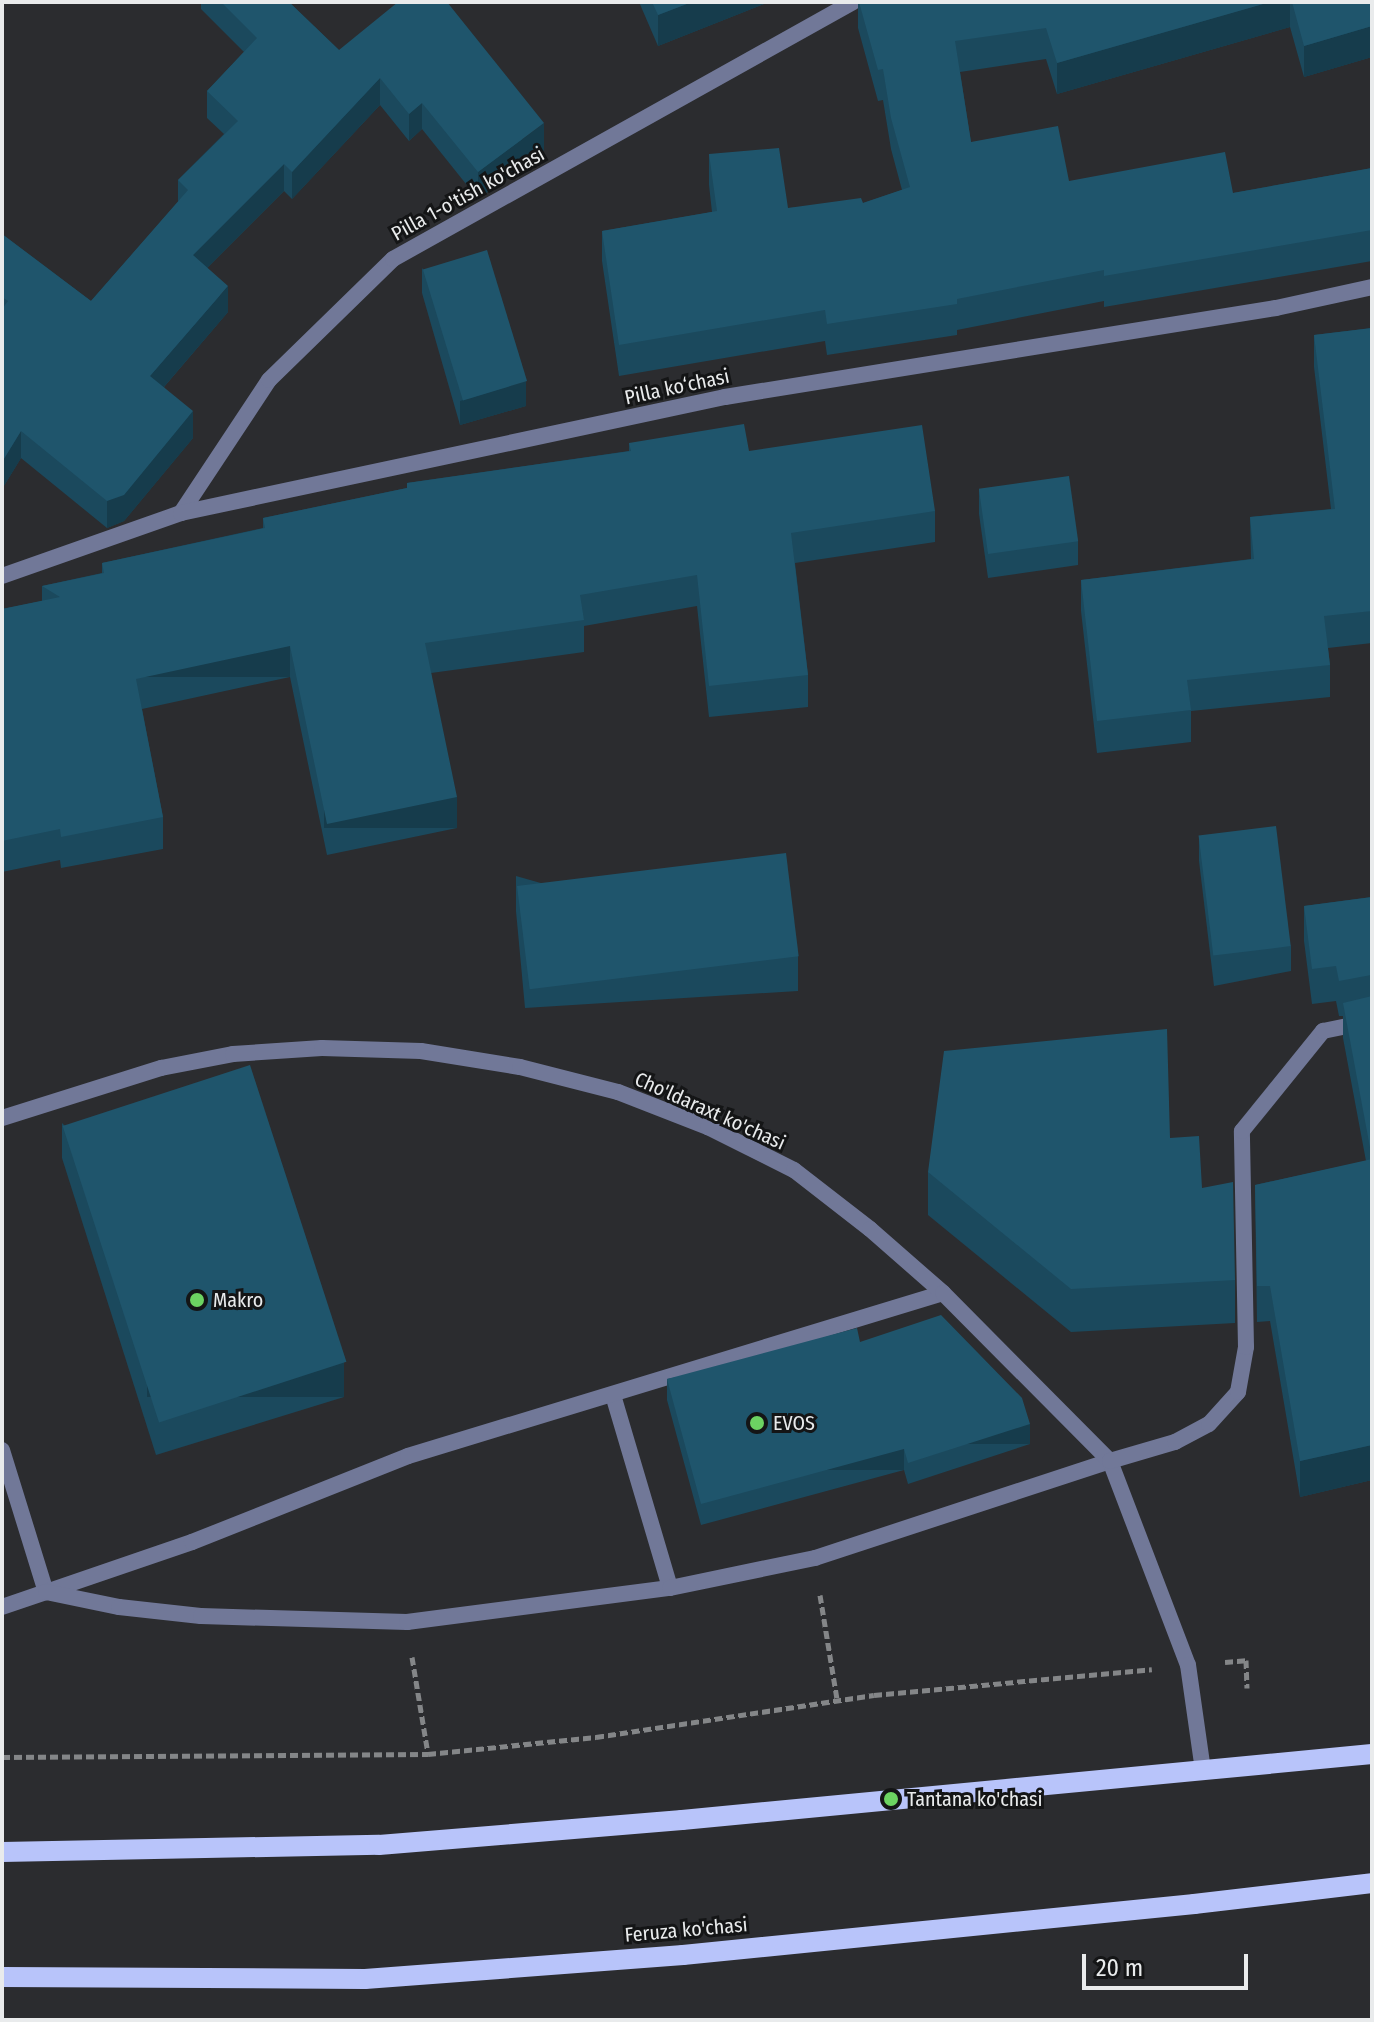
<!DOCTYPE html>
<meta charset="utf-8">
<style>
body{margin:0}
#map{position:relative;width:1374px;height:2022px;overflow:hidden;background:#2b2c2f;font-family:"Fira Sans Condensed",sans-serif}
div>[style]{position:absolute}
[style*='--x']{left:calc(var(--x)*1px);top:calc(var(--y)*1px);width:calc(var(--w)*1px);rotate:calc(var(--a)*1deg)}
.path>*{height:5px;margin-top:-2.5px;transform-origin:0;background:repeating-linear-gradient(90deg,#848688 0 8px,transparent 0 12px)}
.lane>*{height:16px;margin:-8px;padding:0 8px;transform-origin:8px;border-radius:8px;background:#717898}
.street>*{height:16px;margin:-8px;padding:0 8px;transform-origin:8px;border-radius:8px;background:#717898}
.primary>*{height:20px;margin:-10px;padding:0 10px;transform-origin:10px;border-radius:10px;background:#b8c4fa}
.wall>*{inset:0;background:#1b495d}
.shaded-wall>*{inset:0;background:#163c4c;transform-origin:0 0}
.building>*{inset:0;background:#1f556c;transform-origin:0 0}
.dots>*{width:22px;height:22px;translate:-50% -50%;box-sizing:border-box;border:4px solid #141516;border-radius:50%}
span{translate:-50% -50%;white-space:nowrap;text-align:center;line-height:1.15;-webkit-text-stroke:6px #141516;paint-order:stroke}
.street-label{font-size:20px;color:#e9ebec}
.poi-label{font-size:20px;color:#e9ebec}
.left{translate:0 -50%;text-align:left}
.frame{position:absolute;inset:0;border:4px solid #e9ebec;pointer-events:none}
.scale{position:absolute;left:1082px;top:1954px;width:166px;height:36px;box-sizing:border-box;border:4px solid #e9ebec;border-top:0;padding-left:10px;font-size:24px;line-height:28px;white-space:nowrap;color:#e9ebec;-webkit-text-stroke:6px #141516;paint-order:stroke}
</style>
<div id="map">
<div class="path">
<div style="--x:820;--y:1595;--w:105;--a:80.7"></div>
<div style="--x:412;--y:1657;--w:98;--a:80.6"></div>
<div style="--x:1225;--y:1662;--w:21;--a:-5"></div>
<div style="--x:1246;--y:1660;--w:28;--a:88"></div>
<div style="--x:2;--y:1757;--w:426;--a:-0.4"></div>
<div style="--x:428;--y:1754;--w:169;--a:-5.8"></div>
<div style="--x:596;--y:1737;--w:281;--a:-8.6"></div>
<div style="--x:874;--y:1695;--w:279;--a:-5.3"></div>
</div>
<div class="lane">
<div style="--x:613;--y:1395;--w:201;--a:73.5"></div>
<div style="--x:2;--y:1450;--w:149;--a:72.8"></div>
<div style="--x:46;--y:1592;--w:154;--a:-18.9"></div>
<div style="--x:192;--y:1542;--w:232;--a:-21.7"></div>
<div style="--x:408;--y:1456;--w:559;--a:-16.94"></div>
<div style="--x:2;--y:1607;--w:46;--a:-18.8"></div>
<div style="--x:46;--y:1592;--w:75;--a:11.6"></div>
<div style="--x:119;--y:1607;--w:82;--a:6.3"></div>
<div style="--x:201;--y:1616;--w:206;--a:1.7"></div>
<div style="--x:407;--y:1622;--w:265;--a:-7.4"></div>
<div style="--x:670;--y:1588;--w:148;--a:-11.7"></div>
<div style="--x:815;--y:1558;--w:311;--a:-18.2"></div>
</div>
<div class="street">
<div style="--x:181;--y:513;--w:159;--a:-56.5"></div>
<div style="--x:269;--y:380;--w:173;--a:-44.3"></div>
<div style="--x:393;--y:259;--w:527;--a:-29.19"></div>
<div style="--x:2;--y:576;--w:190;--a:-19.4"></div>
<div style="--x:181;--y:513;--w:556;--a:-12.04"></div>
<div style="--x:725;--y:397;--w:558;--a:-9.18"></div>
<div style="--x:1276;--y:308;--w:98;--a:-12.3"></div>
<div style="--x:2;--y:1118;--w:167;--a:-17.5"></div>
<div style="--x:161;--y:1068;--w:73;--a:-11"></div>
<div style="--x:233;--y:1054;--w:89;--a:-3.9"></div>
<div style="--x:322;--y:1048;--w:99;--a:1.7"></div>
<div style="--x:421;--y:1051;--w:100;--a:9.2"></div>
<div style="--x:520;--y:1067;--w:101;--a:14.3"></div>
<div style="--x:618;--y:1092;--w:97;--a:21.3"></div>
<div style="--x:708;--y:1127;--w:96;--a:26.6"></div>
<div style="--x:794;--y:1170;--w:96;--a:37.8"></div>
<div style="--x:870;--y:1229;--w:97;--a:41.2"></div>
<div style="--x:943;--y:1293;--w:237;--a:45.2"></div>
<div style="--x:1110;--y:1461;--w:218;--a:69.1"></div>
<div style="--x:1188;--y:1665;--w:106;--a:81.9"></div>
<div style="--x:1110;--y:1461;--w:68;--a:-16.3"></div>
<div style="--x:1175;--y:1442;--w:38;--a:-28"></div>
<div style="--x:1209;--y:1424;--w:43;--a:-47.8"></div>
<div style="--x:1238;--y:1392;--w:46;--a:-79.9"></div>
<div style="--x:1246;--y:1347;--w:216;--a:-91.1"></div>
<div style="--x:1242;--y:1131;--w:129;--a:-51"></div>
<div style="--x:1323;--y:1031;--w:50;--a:-11.5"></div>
</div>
<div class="primary">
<div style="--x:2;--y:1852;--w:377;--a:-1.1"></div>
<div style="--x:379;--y:1845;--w:304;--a:-4.7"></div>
<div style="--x:682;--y:1820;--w:693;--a:-5.46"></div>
<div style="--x:2;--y:1977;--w:363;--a:0.3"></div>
<div style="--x:365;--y:1979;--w:319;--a:-4.3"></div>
<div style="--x:683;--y:1955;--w:514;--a:-5.7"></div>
<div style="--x:1194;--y:1904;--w:179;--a:-6.7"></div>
</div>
<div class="wall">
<div style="clip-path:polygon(201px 2px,289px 2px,339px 50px,544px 150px,478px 199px,422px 129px,409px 141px,380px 105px,292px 199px,284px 191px,207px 268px,228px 312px,164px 387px,193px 438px,124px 521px,107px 528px,21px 458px,2px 489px,2px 234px,91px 301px,178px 202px,178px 180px,224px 134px,207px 118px,207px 91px,244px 52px,201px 9px)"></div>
<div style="clip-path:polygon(639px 2px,769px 2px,658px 46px)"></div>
<div style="clip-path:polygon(858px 2px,1372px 2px,1372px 57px,1304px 77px,1290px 27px,1057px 94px,1046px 59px,960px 72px,971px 142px,1069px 181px,1233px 193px,1372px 168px,1372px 261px,1104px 307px,1104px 301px,957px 330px,957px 335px,827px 355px,825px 341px,619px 376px,602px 261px,602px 231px,712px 212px,709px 185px,709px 154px,788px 208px,863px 203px,902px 190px,891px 149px,883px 100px,878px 101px,858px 28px)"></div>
<div style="clip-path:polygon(422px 268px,526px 406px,460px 425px,422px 293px)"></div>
<div style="clip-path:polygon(1372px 328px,1372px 643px,1328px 648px,1330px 665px,1330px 697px,1191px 711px,1191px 742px,1097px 753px,1081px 611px,1081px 580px,1251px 559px,1250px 517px,1331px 509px,1314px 367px,1314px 335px)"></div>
<div style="clip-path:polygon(629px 443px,749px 451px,935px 511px,935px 542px,795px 563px,808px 675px,808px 707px,709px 717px,697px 606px,584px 626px,584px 652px,431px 673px,457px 828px,327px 855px,290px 677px,142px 709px,163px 817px,163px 849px,61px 868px,60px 860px,2px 872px,2px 609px,42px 601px,42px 586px,102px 573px,102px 563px,263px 528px,263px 518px,407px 488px,407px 483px,629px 451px)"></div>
<div style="clip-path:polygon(979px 489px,1078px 541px,1078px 565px,988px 578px,979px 514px)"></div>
<div style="clip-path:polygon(1199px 837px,1291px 946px,1291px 971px,1214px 986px,1199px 861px)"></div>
<div style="clip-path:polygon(516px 876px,798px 956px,798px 991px,525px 1008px,516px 911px)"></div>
<div style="clip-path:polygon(1372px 897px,1372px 1480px,1300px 1497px,1270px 1321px,1257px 1322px,1255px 1185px,1366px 1161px,1343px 1038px,1343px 1016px,1339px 1016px,1336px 1001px,1312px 1004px,1304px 941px,1304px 906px)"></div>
<div style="clip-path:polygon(62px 1123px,344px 1397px,156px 1455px,62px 1158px)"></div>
<div style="clip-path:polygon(1170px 1138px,1202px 1188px,1235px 1280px,1235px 1323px,1071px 1332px,928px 1215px,928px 1172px)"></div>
<div style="clip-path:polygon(860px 1342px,1030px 1444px,908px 1484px,904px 1470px,701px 1525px,667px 1400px,667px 1379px)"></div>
</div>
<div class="shaded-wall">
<div style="clip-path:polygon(692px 2px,769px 2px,658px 46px,658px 15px)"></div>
<div style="clip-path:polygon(1270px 2px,1290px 2px,1290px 27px,1057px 94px,1057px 63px)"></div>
<div style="clip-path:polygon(1372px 26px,1372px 57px,1304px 77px,1304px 46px)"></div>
<div style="clip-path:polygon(380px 78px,380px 105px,292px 199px,292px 172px)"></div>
<div style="clip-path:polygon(422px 103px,422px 129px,409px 141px,409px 114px)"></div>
<div style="clip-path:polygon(544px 123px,544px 150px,478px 199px,478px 172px)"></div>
<div style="clip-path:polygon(284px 164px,284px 191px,193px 282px,193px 255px)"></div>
<div style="clip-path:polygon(228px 286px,228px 312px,150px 403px,150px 376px)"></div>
<div style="clip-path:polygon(526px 381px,526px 406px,460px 425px,460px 401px)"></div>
<div style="clip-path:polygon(193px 411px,193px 438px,124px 521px,107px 528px,107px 501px)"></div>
<div style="clip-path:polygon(21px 431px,21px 458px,2px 489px,2px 462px)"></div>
<div style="left:290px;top:646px;width:31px;height:157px;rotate:90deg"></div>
<div style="left:457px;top:797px;width:31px;height:133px;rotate:90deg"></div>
<div style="left:344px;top:1362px;width:35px;height:197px;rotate:90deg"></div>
<div style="left:1030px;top:1424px;width:20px;height:128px;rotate:90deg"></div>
<div style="clip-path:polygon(1372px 1445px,1372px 1480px,1300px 1497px,1300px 1461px)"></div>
<div style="left:904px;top:1449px;width:21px;height:210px;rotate:90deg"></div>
</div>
<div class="building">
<div style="clip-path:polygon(221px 2px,289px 2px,339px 50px,398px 2px,447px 2px,544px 123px,478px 172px,422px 103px,409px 114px,380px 78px,292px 172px,284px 164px,193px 255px,228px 286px,150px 376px,193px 411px,124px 495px,107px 501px,21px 431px,2px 462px,2px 309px,8px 301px,2px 297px,2px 234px,91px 301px,188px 190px,178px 180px,238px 121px,207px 91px,257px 38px)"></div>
<div style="clip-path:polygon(652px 2px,692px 2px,658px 15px)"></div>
<div style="clip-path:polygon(859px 2px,1270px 2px,1057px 63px,1046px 28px,955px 41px,971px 142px,1058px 126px,1069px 181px,1225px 152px,1233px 193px,1372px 168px,1372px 230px,1104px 276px,1104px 270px,957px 299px,957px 304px,827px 324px,825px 310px,619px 345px,602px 231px,717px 211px,709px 154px,779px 148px,788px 208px,861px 198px,863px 203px,910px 187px,891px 118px,883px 69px,878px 70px)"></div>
<div style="clip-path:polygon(1292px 2px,1372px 2px,1372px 26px,1304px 46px)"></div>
<div style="left:487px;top:250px;width:137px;height:67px;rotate:73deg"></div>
<div style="clip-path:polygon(1372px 328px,1372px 611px,1324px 616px,1330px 665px,1187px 680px,1191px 710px,1097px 721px,1081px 580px,1254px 559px,1250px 517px,1335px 509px,1314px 335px)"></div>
<div style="clip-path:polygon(744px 424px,749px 451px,922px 425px,935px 511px,791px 533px,808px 675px,709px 686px,697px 575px,580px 595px,584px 620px,425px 643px,457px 797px,327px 824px,290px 646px,136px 679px,163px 817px,61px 837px,60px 829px,2px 841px,2px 609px,60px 597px,42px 586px,104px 573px,102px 563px,265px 528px,263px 518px,407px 488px,407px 483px,631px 451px,629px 443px)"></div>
<div style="left:1069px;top:476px;width:66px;height:91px;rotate:82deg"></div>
<div style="left:1276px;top:826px;width:121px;height:78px;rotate:83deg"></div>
<div style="left:786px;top:853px;width:104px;height:271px;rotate:83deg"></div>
<div style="clip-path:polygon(1372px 897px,1372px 976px,1371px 975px,1339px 981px,1336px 966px,1312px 969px,1304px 906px)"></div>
<div style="clip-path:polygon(1372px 996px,1372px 1158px,1343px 1003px)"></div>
<div style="clip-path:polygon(1167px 1029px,1170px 1138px,1199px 1136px,1202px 1188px,1233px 1182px,1235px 1280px,1071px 1289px,928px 1172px,944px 1051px)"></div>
<div style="left:250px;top:1065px;width:312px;height:197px;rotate:72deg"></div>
<div style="clip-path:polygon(1372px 1159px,1372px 1445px,1300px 1461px,1270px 1286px,1257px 1286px,1255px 1185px)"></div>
<div style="clip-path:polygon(941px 1315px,1022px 1398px,1030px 1424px,908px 1463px,904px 1449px,701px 1504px,667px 1379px,857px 1328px,860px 1342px)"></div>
</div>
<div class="dots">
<div style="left:197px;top:1300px;background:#6cd362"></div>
<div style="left:757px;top:1423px;background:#6cd362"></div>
<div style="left:891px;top:1799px;background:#6cd362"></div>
</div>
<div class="street-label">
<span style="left:468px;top:194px;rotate:-29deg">Pilla 1-o'tish ko'chasi</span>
<span style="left:677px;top:387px;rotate:-12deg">Pilla ko‘chasi</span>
<span style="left:710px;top:1111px;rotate:24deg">Cho'ldaraxt ko'chasi</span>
<span style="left:686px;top:1930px;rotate:-5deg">Feruza ko'chasi</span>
</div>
<div class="poi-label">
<span class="left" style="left:213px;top:1300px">Makro</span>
<span class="left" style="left:773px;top:1423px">EVOS</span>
<span class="left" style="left:907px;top:1799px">Tantana ko'chasi</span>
</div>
<div class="frame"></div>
<div class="scale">20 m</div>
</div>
